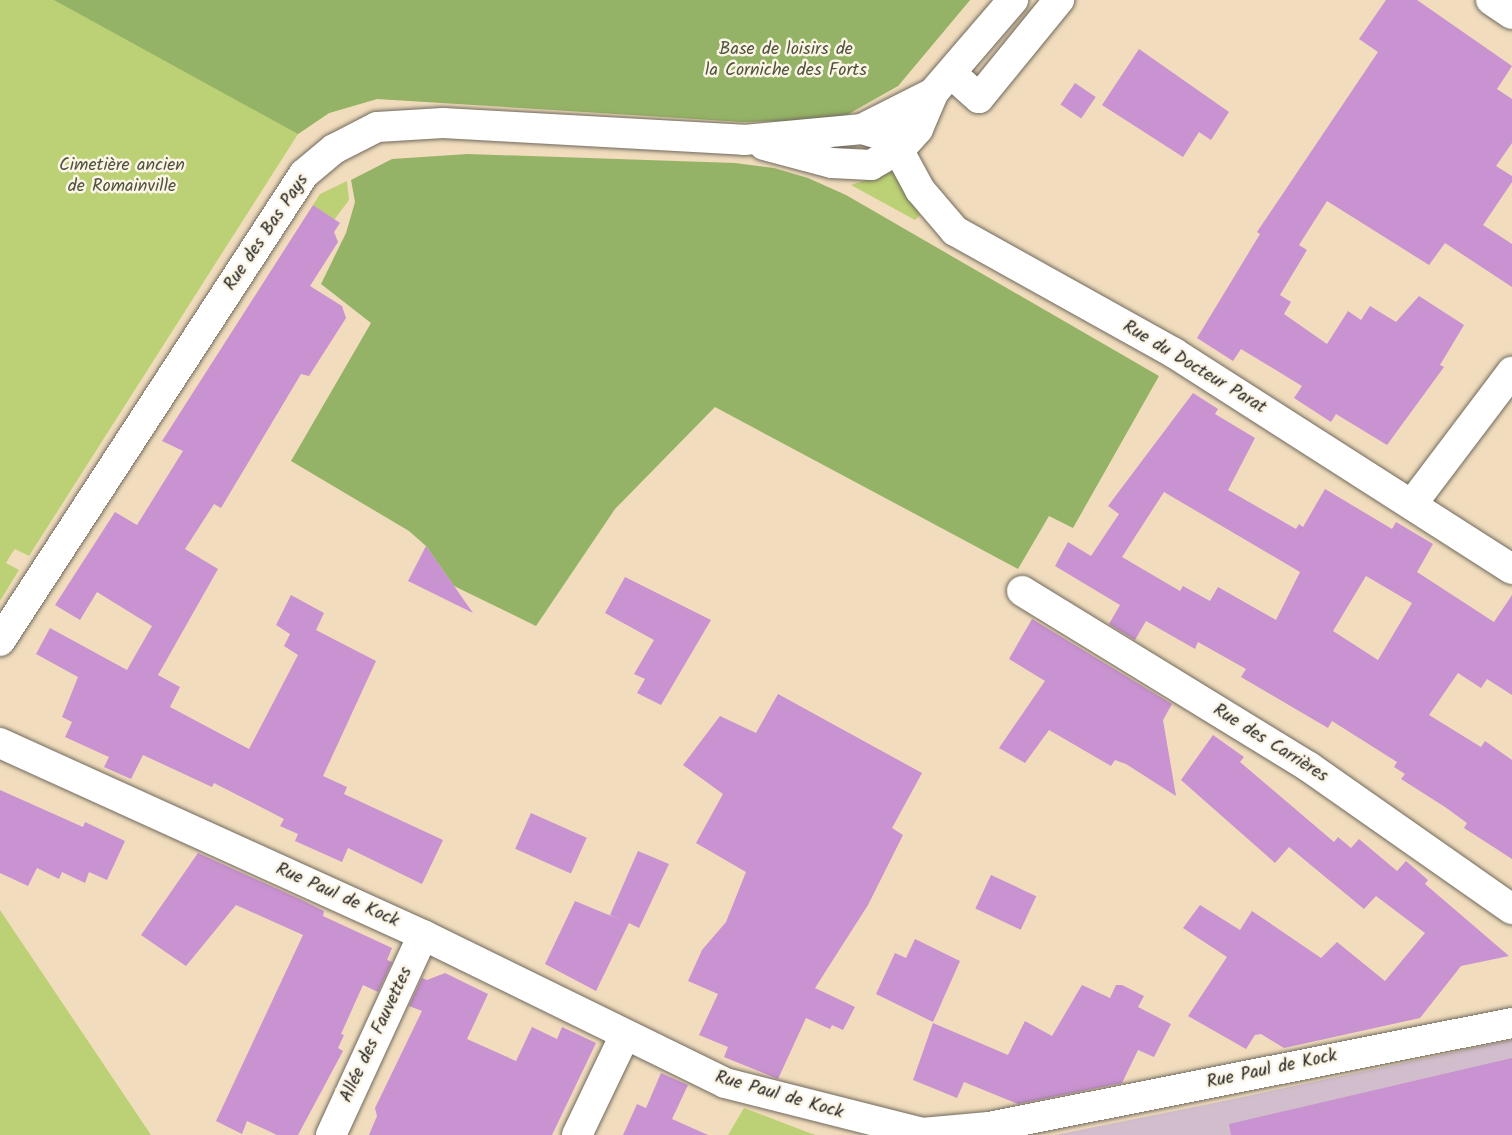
<!DOCTYPE html>
<meta charset="utf-8">
<style>
body{margin:0}
#map{position:relative;width:1512px;height:1135px;overflow:hidden;background:#f1ddbd;font-family:Kalam,sans-serif}
div>[style]{position:absolute}
[style*='--x']{left:calc(var(--x)*1px);top:calc(var(--y)*1px);width:calc(var(--w)*1px);rotate:calc(var(--a)*1deg)}
.industrial>*{inset:0;background:#d1bdcb}
.green>*{inset:0;background:#bcd175}
.forest>*{inset:0;background:#95b366}
.building>*{inset:0;background:#c992d1;transform-origin:0 0}
.roads{filter:drop-shadow(0 0 2px #70695e) drop-shadow(0 0 2px #70695e)}
.street>*{height:30px;margin:-15px;padding:0 15px;transform-origin:15px;border-radius:15px;background:#fff}
span{translate:-50% -50%;white-space:nowrap;text-align:center;line-height:1.15;-webkit-text-stroke:5px #fcf5e5;paint-order:stroke}
.park-label{font-size:18px;color:#4f543e}
.street-label{font-size:18px;color:#2b2b2b}
</style>
<div id="map">
<div class="industrial">
<div style="clip-path:polygon(1512px 1040px,1512px 1135px,1055px 1135px,1209px 1104px)"></div>
</div>
<div class="green">
<div style="clip-path:polygon(0 0,970px 0,898px 86px,743px 122px,424px 100px,377px 99px,329px 113px,298px 134px,29px 556px,15px 549px,10px 556px,6px 563px,19px 570px,0 601px)"></div>
<div style="clip-path:polygon(897px 170px,920px 215px,915px 220px,851px 185px)"></div>
<div style="clip-path:polygon(347px 181px,349px 200px,334px 220px,313px 205px,320px 194px)"></div>
<div style="clip-path:polygon(0 910px,151px 1135px,0 1135px)"></div>
<div style="clip-path:polygon(744px 1108px,807px 1132px,816px 1135px,728px 1135px)"></div>
</div>
<div class="forest">
<div style="clip-path:polygon(54px 0,970px 0,898px 86px,838px 120px,743px 122px,377px 99px,329px 113px,298px 134px)"></div>
<div style="clip-path:polygon(468px 154px,735px 163px,774px 168px,808px 178px,846px 195px,1159px 376px,1073px 528px,1049px 516px,1018px 569px,715px 407px,615px 509px,536px 626px,454px 586px,426px 546px,409px 531px,291px 461px,371px 323px,321px 284px,346px 233px,355px 202px,351px 180px,392px 159px)"></div>
</div>
<div class="building">
<div style="clip-path:polygon(1386px 0,1417px 0,1512px 66px,1497px 89px,1512px 99px,1512px 143px,1496px 166px,1512px 176px,1512px 182px,1483px 225px,1512px 244px,1512px 287px,1445px 243px,1429px 265px,1327px 201px,1299px 245px,1307px 250px,1280px 295px,1291px 302px,1284px 314px,1327px 344px,1348px 311px,1361px 320px,1370px 306px,1396px 322px,1419px 296px,1464px 325px,1440px 365px,1444px 367px,1387px 445px,1336px 414px,1331px 422px,1294px 398px,1302px 386px,1241px 349px,1233px 361px,1197px 338px,1260px 234px,1257px 232px,1378px 52px,1359px 39px)"></div>
<div style="clip-path:polygon(1139px 49px,1229px 112px,1211px 140px,1199px 132px,1183px 157px,1102px 105px)"></div>
<div style="left:1075px;top:83px;width:25px;height:26px;rotate:34deg"></div>
<div style="clip-path:polygon(313px 205px,340px 223px,334px 232px,338px 242px,310px 286px,342px 306px,346px 318px,309px 376px,301px 374px,221px 508px,214px 504px,185px 549px,218px 569px,158px 675px,180px 687px,170px 707px,249px 749px,298px 655px,284px 646px,290px 634px,276px 625px,291px 595px,324px 613px,316px 630px,376px 661px,323px 776px,347px 787px,344px 794px,443px 840px,422px 884px,348px 848px,342px 862px,295px 841px,298px 834px,280px 826px,284px 819px,214px 783px,212px 787px,143px 755px,131px 779px,104px 767px,109px 757px,65px 737px,72px 722px,62px 717px,78px 677px,36px 654px,50px 628px,127px 670px,152px 626px,97px 592px,80px 620px,55px 605px,115px 512px,137px 525px,183px 451px,162px 441px)"></div>
<div style="clip-path:polygon(evenodd,1193px 393px,1218px 409px,1215px 414px,1255px 438px,1228px 490px,1296px 529px,1299px 524px,1303px 527px,1325px 489px,1392px 529px,1396px 522px,1433px 544px,1417px 572px,1494px 622px,1512px 595px,1512px 695px,1487px 679px,1481px 688px,1458px 673px,1429px 715px,1481px 747px,1485px 741px,1512px 760px,1512px 859px,1464px 828px,1467px 823px,1445px 807px,1401px 779px,1405px 774px,1394px 767px,1397px 762px,1332px 721px,1328px 728px,1241px 677px,1246px 669px,1198px 642px,1195px 649px,1146px 621px,1135px 640px,1109px 624px,1120px 605px,1055px 566px,1068px 542px,1091px 556px,1119px 514px,1108px 506px,1193px 393px,1164px 492px,1300px 572px,1276px 620px,1218px 587px,1210px 601px,1183px 586px,1180px 591px,1122px 557px,1164px 492px,1193px 393px,1366px 576px,1412px 603px,1378px 660px,1333px 631px,1366px 576px)"></div>
<div style="clip-path:polygon(426px 546px,473px 613px,408px 581px)"></div>
<div style="clip-path:polygon(625px 577px,711px 620px,661px 705px,637px 693px,645px 679px,634px 674px,654px 640px,605px 613px)"></div>
<div style="clip-path:polygon(1032px 619px,1172px 704px,1163px 720px,1176px 796px,1126px 764px,1115px 760px,1111px 766px,1049px 730px,1025px 763px,999px 748px,1045px 681px,1009px 659px)"></div>
<div style="clip-path:polygon(778px 694px,922px 773px,892px 828px,903px 835px,868px 905px,815px 988px,855px 1007px,843px 1030px,832px 1025px,830px 1029px,806px 1018px,778px 1079px,724px 1057px,728px 1047px,699px 1035px,718px 994px,688px 981px,702px 950px,726px 922px,746px 872px,696px 843px,723px 794px,683px 765px,720px 716px,756px 733px)"></div>
<div style="clip-path:polygon(1213px 735px,1244px 757px,1240px 762px,1334px 842px,1338px 837px,1351px 848px,1359px 839px,1397px 871px,1406px 861px,1428px 880px,1425px 884px,1509px 956px,1461px 966px,1420px 1018px,1284px 1048px,1261px 1034px,1255px 1035px,1246px 1049px,1188px 1016px,1227px 957px,1183px 928px,1200px 905px,1240px 930px,1252px 911px,1321px 958px,1337px 942px,1385px 981px,1425px 933px,1376px 896px,1364px 909px,1289px 847px,1275px 863px,1181px 780px)"></div>
<div style="clip-path:polygon(0 790px,83px 827px,85px 822px,125px 841px,107px 880px,89px 872px,85px 883px,62px 872px,59px 879px,37px 868px,28px 886px,0 873px)"></div>
<div style="left:531px;top:813px;width:61px;height:39px;rotate:24deg"></div>
<div style="clip-path:polygon(638px 851px,669px 864px,639px 928px,629px 923px,596px 991px,545px 964px,575px 901px,621px 920px,610px 915px)"></div>
<div style="clip-path:polygon(198px 853px,302px 900px,324px 911px,323px 916px,392px 948px,387px 960px,392px 962px,378px 992px,363px 985px,341px 1034px,344px 1035px,338px 1048px,343px 1051px,298px 1135px,277px 1135px,247px 1121px,242px 1134px,216px 1121px,303px 935px,236px 905px,186px 966px,141px 935px)"></div>
<div style="left:991px;top:875px;width:50px;height:37px;rotate:25deg"></div>
<div style="clip-path:polygon(915px 939px,960px 961px,933px 1022px,876px 994px,895px 953px,906px 958px)"></div>
<div style="clip-path:polygon(445px 973px,488px 994px,467px 1039px,516px 1061px,532px 1027px,557px 1039px,562px 1027px,596px 1043px,552px 1135px,369px 1135px,377px 1116px,375px 1108px,422px 1011px,409px 1006px,422px 978px,427px 980px)"></div>
<div style="clip-path:polygon(1082px 985px,1110px 998px,1116px 985px,1122px 985px,1144px 996px,1138px 1007px,1171px 1024px,1154px 1057px,1138px 1050px,1122px 1083px,1018px 1104px,964px 1082px,957px 1098px,913px 1080px,933px 1023px,1008px 1055px,1025px 1021px,1052px 1036px)"></div>
<div style="clip-path:polygon(1512px 1058px,1512px 1135px,1231px 1135px,1229px 1124px)"></div>
<div style="clip-path:polygon(661px 1073px,688px 1085px,672px 1119px,708px 1135px,623px 1135px,637px 1104px,646px 1108px)"></div>
</div>
<div class="roads">
<div class="street">
<div style="--x:1491;--y:0;--w:25;--a:34"></div>
<div style="--x:952;--y:74;--w:36;--a:42"></div>
<div style="--x:979;--y:98;--w:127;--a:-50.8"></div>
<div style="--x:862;--y:129;--w:80;--a:-26.9"></div>
<div style="--x:933;--y:93;--w:123;--a:-49.3"></div>
<div style="--x:764;--y:145;--w:70;--a:14.8"></div>
<div style="--x:832;--y:163;--w:39;--a:3"></div>
<div style="--x:871;--y:165;--w:34;--a:-30"></div>
<div style="--x:901;--y:148;--w:25;--a:-48"></div>
<div style="--x:918;--y:129;--w:39;--a:-67"></div>
<div style="--x:1412;--y:504;--w:166;--a:-52.9"></div>
<div style="--x:1022;--y:591;--w:337;--a:31.5"></div>
<div style="--x:1309;--y:767;--w:248;--a:35"></div>
<div style="--x:0;--y:641;--w:557;--a:-56.94"></div>
<div style="--x:304;--y:174;--w:39;--a:-40"></div>
<div style="--x:334;--y:149;--w:48;--a:-27.1"></div>
<div style="--x:377;--y:127;--w:66;--a:-3.5"></div>
<div style="--x:443;--y:123;--w:301;--a:3.2"></div>
<div style="--x:744;--y:140;--w:119;--a:-5.3"></div>
<div style="--x:862;--y:129;--w:31;--a:17"></div>
<div style="--x:892;--y:138;--w:59;--a:61.7"></div>
<div style="--x:920;--y:190;--w:54;--a:49.5"></div>
<div style="--x:955;--y:231;--w:251;--a:29.1"></div>
<div style="--x:1174;--y:353;--w:401;--a:32.6"></div>
<div style="--x:0;--y:743;--w:465;--a:24.4"></div>
<div style="--x:423;--y:935;--w:336;--a:26.1"></div>
<div style="--x:725;--y:1083;--w:203;--a:14.2"></div>
<div style="--x:922;--y:1133;--w:67;--a:-5.1"></div>
<div style="--x:989;--y:1127;--w:533;--a:-11.25"></div>
<div style="--x:331;--y:1135;--w:220;--a:-65.3"></div>
<div style="--x:577;--y:1135;--w:111;--a:-64.4"></div>
</div>
</div>
<div class="park-label">
<span style="left:786px;top:61px">Base de loisirs de<br>la Corniche des Forts</span>
<span style="left:122px;top:177px">Cimetière ancien<br>de Romainville</span>
</div>
<div class="street-label">
<span style="left:267px;top:233px;rotate:-56deg">Rue des Bas Pays</span>
<span style="left:1194px;top:368px;rotate:31deg">Rue du Docteur Parat</span>
<span style="left:1270px;top:744px;rotate:32deg">Rue des Carrières</span>
<span style="left:337px;top:896px;rotate:24deg">Rue Paul de Kock</span>
<span style="left:377px;top:1035px;rotate:-65deg">Allée des Fauvettes</span>
<span style="left:1272px;top:1070px;rotate:-12deg">Rue Paul de Kock</span>
<span style="left:779px;top:1096px;rotate:16deg">Rue Paul de Kock</span>
</div>
</div>
